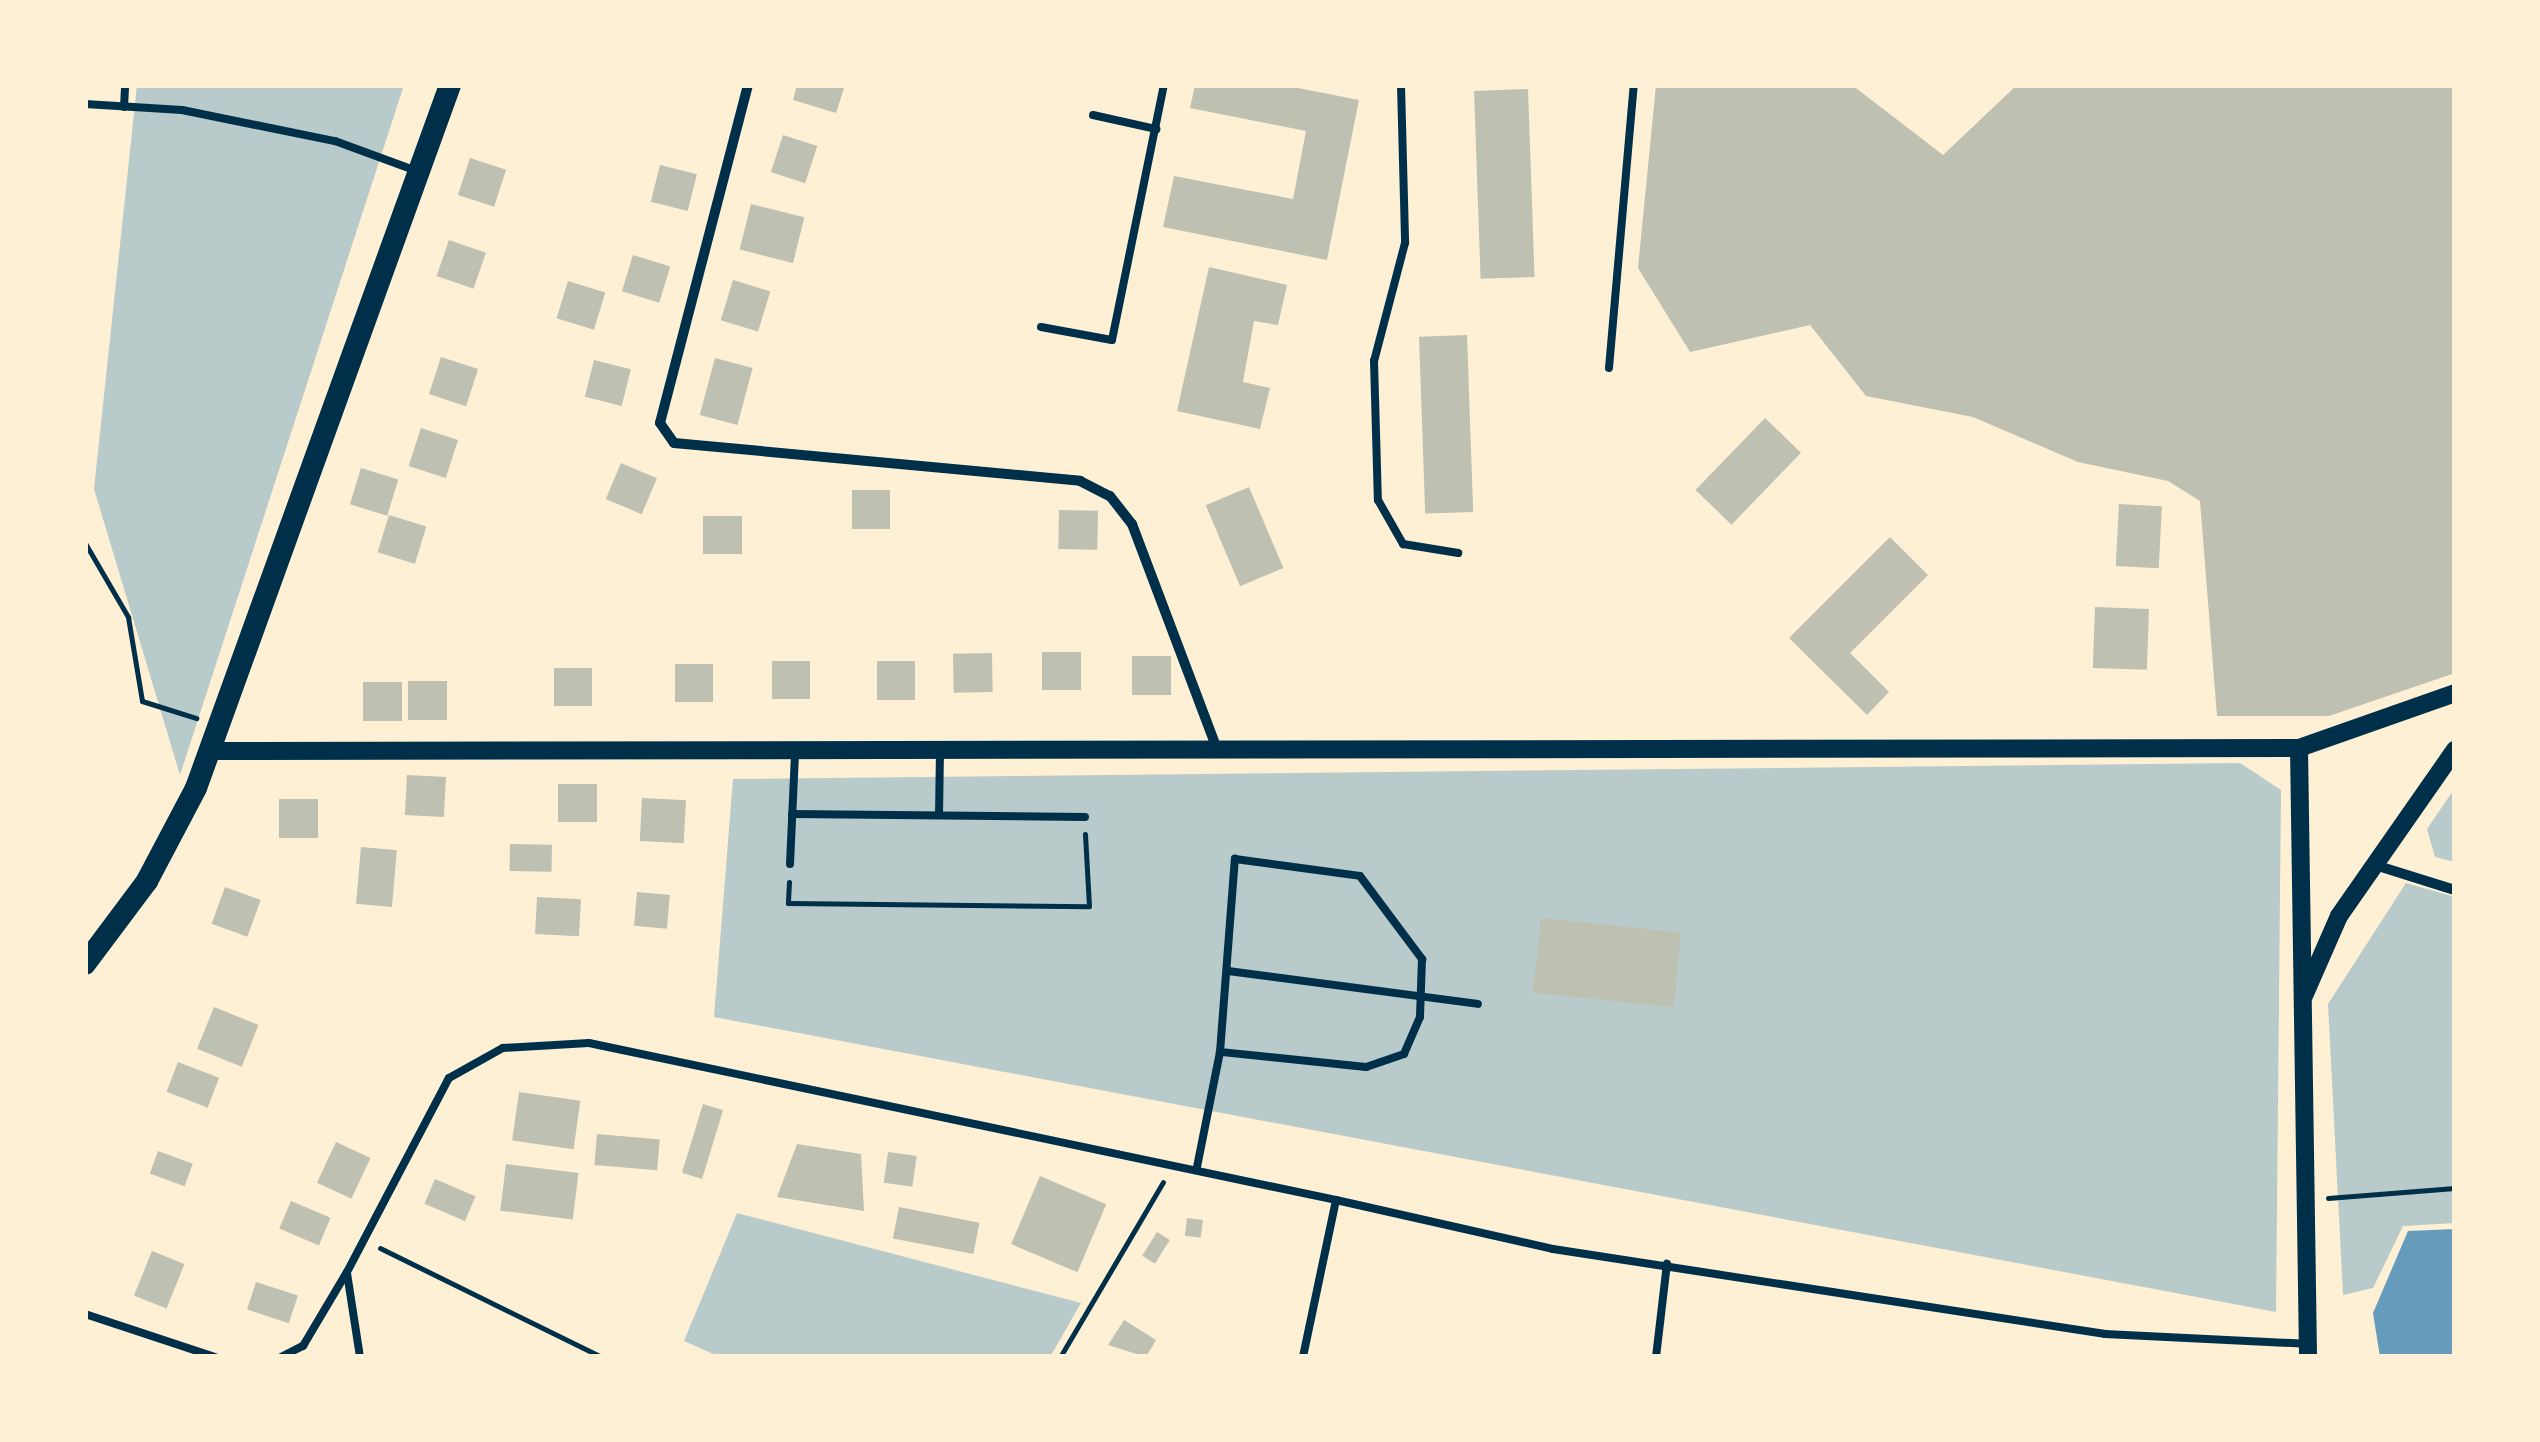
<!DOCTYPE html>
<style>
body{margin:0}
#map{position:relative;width:2540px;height:1442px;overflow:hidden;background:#fdf0d5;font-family:Ubuntu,sans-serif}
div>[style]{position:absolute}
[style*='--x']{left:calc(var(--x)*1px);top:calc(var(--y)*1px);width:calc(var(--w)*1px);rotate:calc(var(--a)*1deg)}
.green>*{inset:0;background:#b9caca}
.water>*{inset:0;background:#669bbc}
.building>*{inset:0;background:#bec0b2;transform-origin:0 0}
.path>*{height:5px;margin:-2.5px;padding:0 2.5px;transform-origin:2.5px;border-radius:2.5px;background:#003049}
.service>*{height:8px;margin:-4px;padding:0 4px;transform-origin:4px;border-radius:4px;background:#003049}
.minor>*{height:10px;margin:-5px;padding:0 5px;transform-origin:5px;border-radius:5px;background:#003049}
.tertiary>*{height:18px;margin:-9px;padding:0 9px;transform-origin:9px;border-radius:9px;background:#003049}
.primary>*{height:22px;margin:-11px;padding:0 11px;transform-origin:11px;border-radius:11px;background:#003049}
span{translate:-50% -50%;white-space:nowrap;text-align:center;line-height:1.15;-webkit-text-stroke:10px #fdf0d5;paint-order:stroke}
.frame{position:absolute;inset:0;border:88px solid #fdf0d5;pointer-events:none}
</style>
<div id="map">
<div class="green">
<div style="clip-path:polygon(137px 85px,404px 85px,180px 775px,94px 489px)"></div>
<div style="clip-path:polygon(2240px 763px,2281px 790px,2276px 1312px,714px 1017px,733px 779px)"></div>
<div style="clip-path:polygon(2455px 788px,2455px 862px,2435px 857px,2427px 829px)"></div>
<div style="clip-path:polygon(2406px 883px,2455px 897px,2455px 1223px,2403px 1226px,2373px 1288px,2343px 1295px,2328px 1004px)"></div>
<div style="clip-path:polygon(737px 1213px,1081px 1303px,1050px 1357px,720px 1357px,684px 1341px)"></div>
</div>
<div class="water">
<div style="clip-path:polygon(2455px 1229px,2455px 1357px,2380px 1357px,2373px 1313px,2408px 1231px)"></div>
</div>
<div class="building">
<div style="clip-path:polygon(797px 85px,845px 85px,836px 113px,793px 100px)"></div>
<div style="clip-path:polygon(1195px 85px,1283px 85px,1359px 100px,1327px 260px,1163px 227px,1174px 176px,1293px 199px,1306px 131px,1190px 108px)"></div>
<div style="clip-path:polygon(1656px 85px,1852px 85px,1943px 155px,2017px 85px,2455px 85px,2455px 673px,2329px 716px,2217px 716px,2200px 501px,2168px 481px,2078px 462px,1973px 417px,1866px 396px,1810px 325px,1690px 352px,1638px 268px)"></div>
<div style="left:1528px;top:89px;width:188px;height:54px;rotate:88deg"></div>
<div style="left:783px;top:135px;width:36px;height:39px;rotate:18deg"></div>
<div style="left:470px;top:158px;width:38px;height:39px;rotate:18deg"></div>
<div style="left:660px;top:165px;width:38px;height:38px;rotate:14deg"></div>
<div style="left:751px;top:204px;width:55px;height:47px;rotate:14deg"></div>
<div style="left:449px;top:240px;width:39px;height:38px;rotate:19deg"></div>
<div style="left:633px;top:255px;width:39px;height:38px;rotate:17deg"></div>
<div style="clip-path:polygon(1209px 267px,1287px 285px,1278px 325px,1254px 321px,1243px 382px,1270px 388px,1260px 429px,1177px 411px)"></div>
<div style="left:733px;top:280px;width:39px;height:42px;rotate:17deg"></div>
<div style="left:568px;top:281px;width:39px;height:39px;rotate:17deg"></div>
<div style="left:1467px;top:335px;width:177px;height:48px;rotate:88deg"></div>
<div style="left:441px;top:357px;width:39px;height:39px;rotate:18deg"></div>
<div style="left:715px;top:358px;width:39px;height:59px;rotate:15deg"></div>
<div style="left:594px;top:360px;width:38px;height:38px;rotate:14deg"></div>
<div style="left:1765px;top:418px;width:50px;height:100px;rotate:44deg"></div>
<div style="left:421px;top:428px;width:39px;height:40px;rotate:18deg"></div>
<div style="left:621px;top:463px;width:39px;height:39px;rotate:23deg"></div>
<div style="left:361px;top:468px;width:39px;height:38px;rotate:17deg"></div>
<div style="left:1249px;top:487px;width:88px;height:47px;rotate:67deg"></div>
<div style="left:852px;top:490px;width:38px;height:39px"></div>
<div style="left:2119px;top:504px;width:43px;height:62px;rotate:3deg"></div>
<div style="left:1059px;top:510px;width:39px;height:39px;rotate:1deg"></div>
<div style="left:389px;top:515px;width:39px;height:39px;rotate:17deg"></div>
<div style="left:703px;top:516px;width:39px;height:38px"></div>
<div style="clip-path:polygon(1890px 537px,1928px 575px,1850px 653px,1889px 692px,1867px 715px,1789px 638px)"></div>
<div style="left:2095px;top:607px;width:54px;height:61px;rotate:2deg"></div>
<div style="left:1042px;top:652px;width:39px;height:38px"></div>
<div style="left:992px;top:653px;width:39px;height:39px;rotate:89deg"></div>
<div style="left:1132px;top:656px;width:39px;height:39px"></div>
<div style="left:772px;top:661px;width:38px;height:38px"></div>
<div style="left:877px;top:661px;width:38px;height:39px"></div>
<div style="left:675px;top:664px;width:38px;height:38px"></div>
<div style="left:554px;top:668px;width:38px;height:38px"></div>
<div style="left:408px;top:681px;width:39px;height:39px"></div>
<div style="left:363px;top:682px;width:39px;height:39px"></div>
<div style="left:407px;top:775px;width:39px;height:40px;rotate:3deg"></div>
<div style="left:558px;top:784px;width:39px;height:38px"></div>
<div style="left:642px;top:798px;width:44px;height:43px;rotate:3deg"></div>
<div style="left:279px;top:799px;width:39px;height:39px"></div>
<div style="left:510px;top:844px;width:42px;height:27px;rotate:1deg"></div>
<div style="left:361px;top:847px;width:36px;height:57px;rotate:5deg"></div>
<div style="left:225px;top:887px;width:38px;height:39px;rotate:20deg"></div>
<div style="left:637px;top:892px;width:33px;height:34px;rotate:5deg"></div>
<div style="left:537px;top:897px;width:44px;height:37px;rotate:3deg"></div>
<div style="left:1541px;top:918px;width:141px;height:75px;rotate:6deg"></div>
<div style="left:214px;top:1007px;width:48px;height:45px;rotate:22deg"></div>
<div style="left:178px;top:1062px;width:44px;height:32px;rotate:21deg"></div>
<div style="left:519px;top:1092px;width:62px;height:49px;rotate:8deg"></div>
<div style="left:703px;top:1104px;width:21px;height:72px;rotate:17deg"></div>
<div style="left:597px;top:1134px;width:63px;height:31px;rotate:5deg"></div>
<div style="left:336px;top:1142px;width:38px;height:45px;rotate:25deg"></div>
<div style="clip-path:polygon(797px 1144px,861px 1154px,864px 1211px,777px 1197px)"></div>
<div style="left:158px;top:1151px;width:37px;height:24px;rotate:20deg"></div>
<div style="left:888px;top:1152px;width:29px;height:31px;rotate:8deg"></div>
<div style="left:506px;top:1164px;width:73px;height:47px;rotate:7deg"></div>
<div style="left:1040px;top:1176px;width:72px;height:74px;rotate:23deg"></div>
<div style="left:435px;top:1179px;width:44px;height:27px;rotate:23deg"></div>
<div style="left:291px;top:1201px;width:43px;height:30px;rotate:23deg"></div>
<div style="left:899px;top:1207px;width:82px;height:32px;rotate:11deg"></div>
<div style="left:1187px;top:1218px;width:16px;height:18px;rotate:7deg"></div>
<div style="left:1157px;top:1232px;width:15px;height:28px;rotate:32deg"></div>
<div style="left:152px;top:1251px;width:35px;height:48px;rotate:22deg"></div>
<div style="left:256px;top:1282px;width:44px;height:29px;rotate:18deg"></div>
<div style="clip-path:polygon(1124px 1320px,1156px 1340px,1146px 1357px,1108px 1345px)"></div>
</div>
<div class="path">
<div style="--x:85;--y:543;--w:86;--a:59.8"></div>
<div style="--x:128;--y:617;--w:85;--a:80.5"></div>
<div style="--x:142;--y:701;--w:57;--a:17.5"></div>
<div style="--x:789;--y:882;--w:21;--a:93"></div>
<div style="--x:788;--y:903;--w:301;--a:0.6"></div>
<div style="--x:1089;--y:906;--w:72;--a:-93.2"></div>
<div style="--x:2328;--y:1198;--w:127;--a:-4.5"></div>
<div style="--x:380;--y:1248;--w:247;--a:26.2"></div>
<div style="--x:1060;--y:1357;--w:203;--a:-59.5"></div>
</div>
<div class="service">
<div style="--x:1401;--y:85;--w:158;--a:88.5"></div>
<div style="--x:1405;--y:243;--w:122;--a:104.7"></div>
<div style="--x:1374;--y:361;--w:139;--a:88.4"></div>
<div style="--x:1378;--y:500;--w:51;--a:60.4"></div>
<div style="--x:1403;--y:544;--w:56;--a:9.3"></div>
<div style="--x:85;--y:104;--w:97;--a:3.5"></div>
<div style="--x:182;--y:110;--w:156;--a:11.5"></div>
<div style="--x:335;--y:141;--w:87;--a:20.1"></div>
<div style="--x:124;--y:107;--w:22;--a:-87"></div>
<div style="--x:1093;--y:115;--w:65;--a:12.5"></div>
<div style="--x:1041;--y:327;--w:72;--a:10.4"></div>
<div style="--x:1112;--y:340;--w:260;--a:-78.5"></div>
<div style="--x:1609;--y:368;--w:284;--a:-85"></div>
<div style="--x:792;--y:814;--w:293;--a:0.6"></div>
<div style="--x:939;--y:815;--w:61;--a:-89.1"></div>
<div style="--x:790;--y:864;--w:110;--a:-87.4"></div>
<div style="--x:1228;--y:971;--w:252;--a:7.5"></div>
<div style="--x:1197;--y:1167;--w:117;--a:-78.7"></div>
<div style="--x:1220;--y:1052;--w:194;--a:-85.6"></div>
<div style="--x:1235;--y:859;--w:126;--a:7.7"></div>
<div style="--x:1360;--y:876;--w:104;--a:53.2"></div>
<div style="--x:1422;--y:959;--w:58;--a:92"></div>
<div style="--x:1420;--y:1017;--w:40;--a:113.4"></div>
<div style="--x:1404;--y:1054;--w:40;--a:161.1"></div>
<div style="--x:1366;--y:1067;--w:147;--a:-174.1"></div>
<div style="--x:1336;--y:1200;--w:222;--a:12.7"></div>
<div style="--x:1553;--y:1249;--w:559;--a:8.75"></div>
<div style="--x:2105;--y:1334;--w:202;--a:2.8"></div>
<div style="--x:347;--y:1273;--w:85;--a:81.2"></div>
<div style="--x:85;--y:1314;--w:137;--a:18.3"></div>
<div style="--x:281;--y:1357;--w:25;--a:-27"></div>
<div style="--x:303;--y:1346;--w:86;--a:-59.3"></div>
<div style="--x:347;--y:1272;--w:219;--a:-62.3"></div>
<div style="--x:449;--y:1078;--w:62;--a:-29.1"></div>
<div style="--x:503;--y:1048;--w:86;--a:-3.3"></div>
<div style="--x:589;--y:1043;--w:763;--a:11.87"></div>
<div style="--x:1336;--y:1200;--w:160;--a:101.9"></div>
<div style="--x:1656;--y:1357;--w:94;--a:-83.3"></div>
</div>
<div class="minor">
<div style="--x:748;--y:85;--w:349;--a:104.6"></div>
<div style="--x:660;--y:423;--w:24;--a:55"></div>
<div style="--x:674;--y:443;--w:408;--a:5.3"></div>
<div style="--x:1080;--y:481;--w:34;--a:27"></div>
<div style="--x:1110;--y:496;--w:36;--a:52"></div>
<div style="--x:1132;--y:524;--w:244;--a:69.3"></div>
<div style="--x:2375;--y:865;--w:84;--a:17.4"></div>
</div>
<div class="tertiary">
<div style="--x:2299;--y:748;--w:609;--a:89.15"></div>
<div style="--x:209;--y:751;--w:2090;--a:-0.08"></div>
<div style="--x:2299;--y:748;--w:165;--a:-19.4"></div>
<div style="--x:2304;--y:996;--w:87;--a:-66.4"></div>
<div style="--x:2339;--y:916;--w:203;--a:-55.1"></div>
</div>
<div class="primary">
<div style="--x:85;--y:964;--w:104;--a:-53.2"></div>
<div style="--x:147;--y:881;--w:105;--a:-62.2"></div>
<div style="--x:196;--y:788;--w:747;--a:-70.13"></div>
</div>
<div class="frame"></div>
</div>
